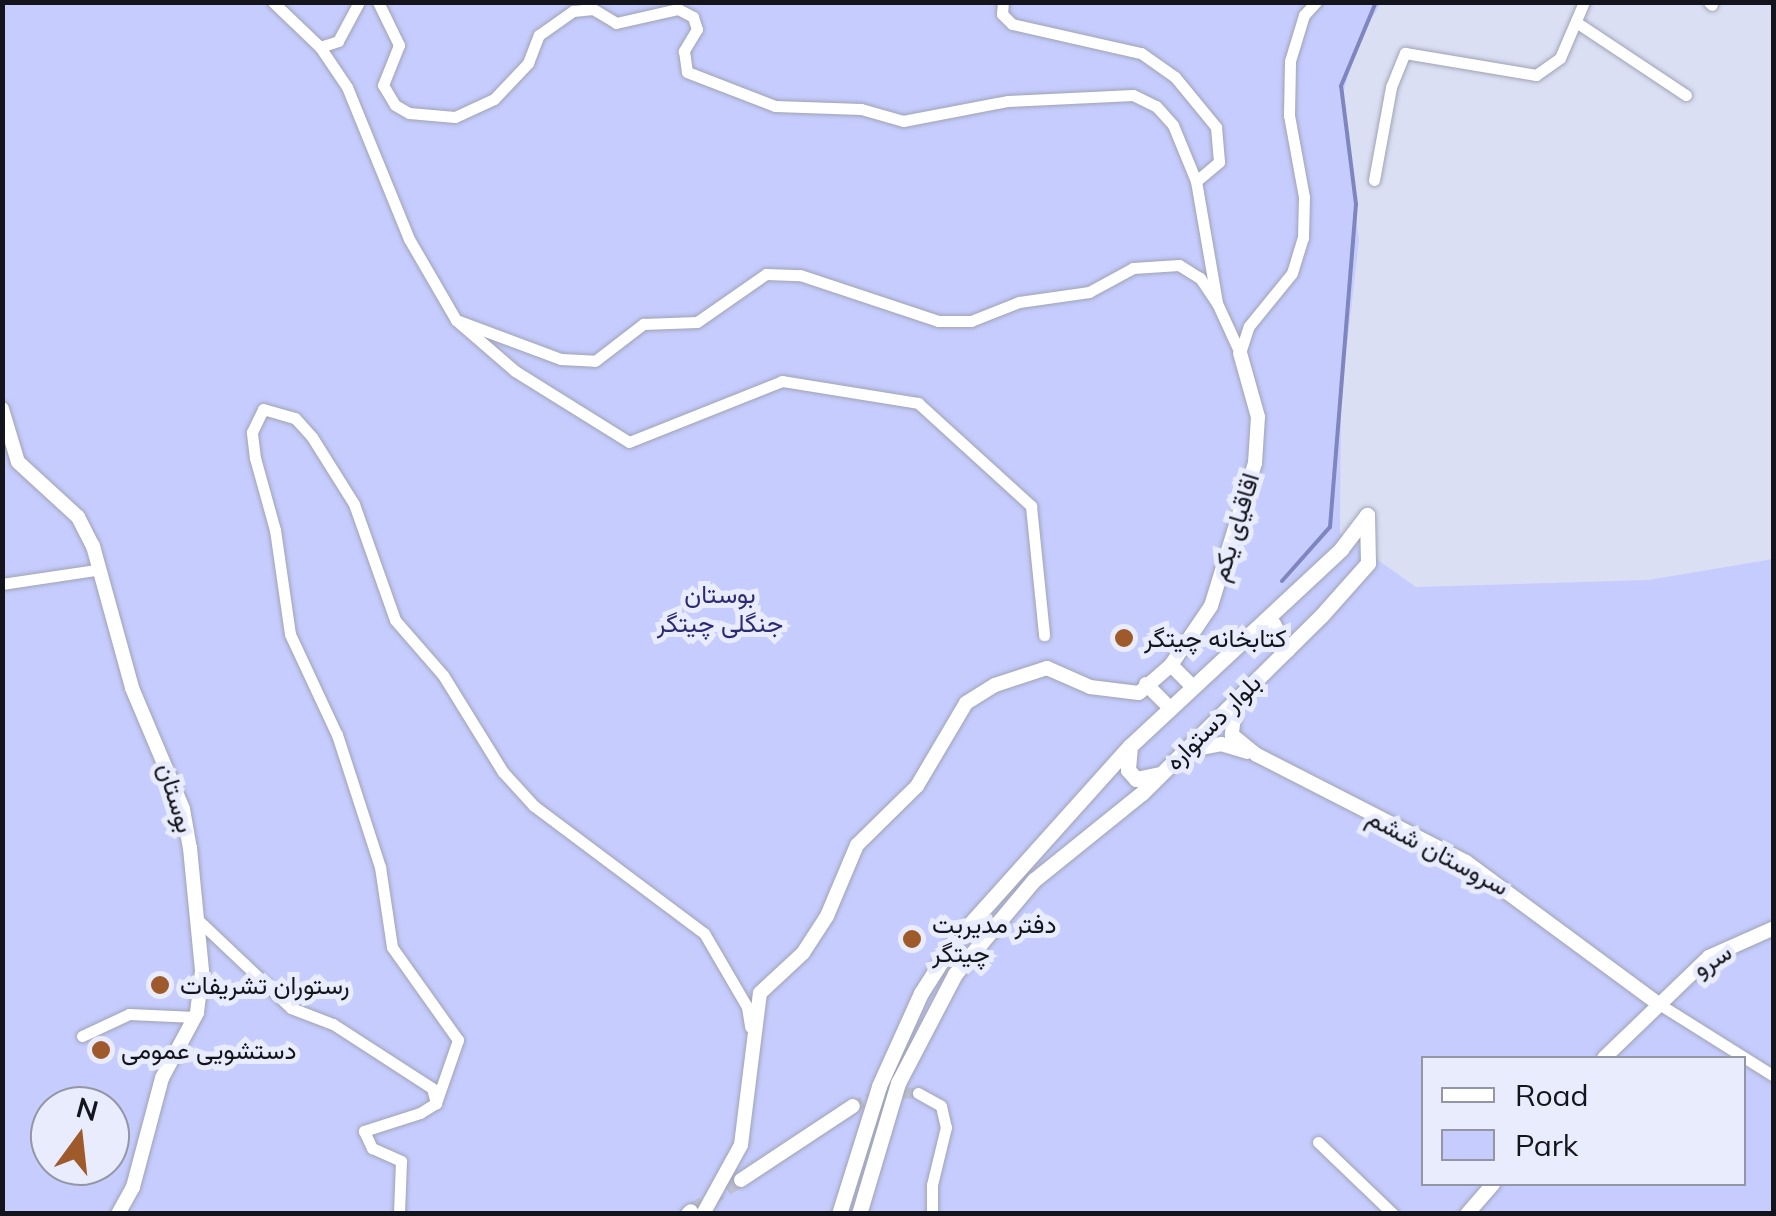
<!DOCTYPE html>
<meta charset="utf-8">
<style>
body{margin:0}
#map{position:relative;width:1776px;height:1216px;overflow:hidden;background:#dbdff3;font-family:Mulish,Vazirmatn,sans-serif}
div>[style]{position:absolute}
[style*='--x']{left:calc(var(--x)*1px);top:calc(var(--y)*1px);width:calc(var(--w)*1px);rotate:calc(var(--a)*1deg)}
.green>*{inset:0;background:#c6cdfe}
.stream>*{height:4px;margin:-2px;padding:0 2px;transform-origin:2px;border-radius:2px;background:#7e85bf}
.minor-tunnel>*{height:11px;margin-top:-5.5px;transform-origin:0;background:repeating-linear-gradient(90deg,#bdc1d3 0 11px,transparent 0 16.5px)}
.tertiary-tunnel>*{height:14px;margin-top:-7px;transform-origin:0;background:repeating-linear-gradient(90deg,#bdc1d3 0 14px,transparent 0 21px)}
.roads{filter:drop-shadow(0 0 2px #a0a3b6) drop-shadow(0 0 2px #a0a3b6)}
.minor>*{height:11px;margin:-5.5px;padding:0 5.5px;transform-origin:5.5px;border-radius:5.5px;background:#fff}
.tertiary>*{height:14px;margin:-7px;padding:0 7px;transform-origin:7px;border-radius:7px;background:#fff}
.secondary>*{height:15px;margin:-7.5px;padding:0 7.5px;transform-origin:7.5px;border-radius:7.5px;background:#fff}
.dots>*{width:28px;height:28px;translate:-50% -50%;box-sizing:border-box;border:5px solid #e9ecfd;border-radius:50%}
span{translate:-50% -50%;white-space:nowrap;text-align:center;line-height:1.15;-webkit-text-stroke:10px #e9ecfd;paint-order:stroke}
.street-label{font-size:25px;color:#14151c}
.park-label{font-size:25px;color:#2c2b71}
.poi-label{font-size:25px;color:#14151c}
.left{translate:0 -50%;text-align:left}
.frame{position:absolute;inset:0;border:5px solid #14151c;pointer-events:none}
.legend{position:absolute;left:1421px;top:1056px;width:325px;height:130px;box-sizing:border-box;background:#e9ecfd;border:2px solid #9496a3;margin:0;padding:12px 18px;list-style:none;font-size:30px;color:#14151c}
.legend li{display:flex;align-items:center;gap:20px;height:50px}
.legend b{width:50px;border:2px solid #9496a3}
.north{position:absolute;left:30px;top:1086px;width:100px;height:100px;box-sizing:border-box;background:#e9ecfd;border:2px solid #9496a3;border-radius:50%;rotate:15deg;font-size:28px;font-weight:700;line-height:40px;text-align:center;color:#14151c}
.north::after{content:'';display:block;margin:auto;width:35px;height:45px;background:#9e5a2a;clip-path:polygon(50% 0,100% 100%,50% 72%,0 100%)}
</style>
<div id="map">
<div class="green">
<div style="clip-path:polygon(evenodd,2px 3px,1381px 3px,1359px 39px,1341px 100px,1359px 240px,1341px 398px,1340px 533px,1416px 587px,1648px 580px,1773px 559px,1773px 1213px,3px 1213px,2px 3px,1424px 1058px,1744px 1058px,1744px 1184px,1424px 1184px,1424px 1058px,2px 3px,50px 1106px,110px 1106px,110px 1166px,50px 1166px,50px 1106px)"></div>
</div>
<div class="stream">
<div style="--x:1282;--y:581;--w:72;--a:-48.4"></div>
<div style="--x:1330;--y:527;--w:324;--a:-85.4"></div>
<div style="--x:1356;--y:204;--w:119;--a:-97.2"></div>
<div style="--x:1341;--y:86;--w:91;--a:-67.4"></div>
</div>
<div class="minor-tunnel">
<div style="--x:853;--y:1106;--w:36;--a:-24"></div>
<div style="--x:886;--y:1091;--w:32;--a:4"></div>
</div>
<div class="tertiary-tunnel">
<div style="--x:691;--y:1211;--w:59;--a:-31.8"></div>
</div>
<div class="roads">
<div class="minor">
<div style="--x:273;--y:2;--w:65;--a:43.8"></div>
<div style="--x:320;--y:47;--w:48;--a:56"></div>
<div style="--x:347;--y:87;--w:164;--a:67.8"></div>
<div style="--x:409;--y:239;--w:94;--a:59.9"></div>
<div style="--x:456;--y:320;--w:112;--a:20.4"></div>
<div style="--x:561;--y:359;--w:34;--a:3"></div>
<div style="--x:595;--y:361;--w:61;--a:-37.6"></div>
<div style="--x:643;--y:324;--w:54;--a:-2.1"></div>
<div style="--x:697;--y:322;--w:84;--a:-34.8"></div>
<div style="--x:766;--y:274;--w:34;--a:2"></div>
<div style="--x:800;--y:275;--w:145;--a:18.4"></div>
<div style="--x:938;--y:321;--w:33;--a:0"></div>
<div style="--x:971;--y:321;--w:52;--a:-21.6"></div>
<div style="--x:1019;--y:302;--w:71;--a:-8.1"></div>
<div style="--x:1089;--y:292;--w:50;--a:-28.6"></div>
<div style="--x:1133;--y:268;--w:46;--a:-3.7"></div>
<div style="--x:1179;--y:265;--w:25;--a:32"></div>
<div style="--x:1200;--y:278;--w:30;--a:56"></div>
<div style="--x:378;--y:2;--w:48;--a:64"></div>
<div style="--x:399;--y:45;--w:43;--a:111.8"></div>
<div style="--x:383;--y:85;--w:23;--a:59"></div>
<div style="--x:395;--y:105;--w:16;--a:30"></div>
<div style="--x:409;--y:113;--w:46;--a:5"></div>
<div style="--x:455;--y:117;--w:43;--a:-24.8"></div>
<div style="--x:494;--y:99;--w:50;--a:-46.6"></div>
<div style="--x:528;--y:63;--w:30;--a:-69"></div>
<div style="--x:539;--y:35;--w:42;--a:-35.2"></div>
<div style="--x:573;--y:11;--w:20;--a:-6"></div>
<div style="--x:593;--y:9;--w:27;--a:31"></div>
<div style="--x:616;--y:23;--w:64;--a:-12.7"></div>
<div style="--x:678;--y:9;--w:17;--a:28"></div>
<div style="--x:693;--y:17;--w:13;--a:72"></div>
<div style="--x:697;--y:29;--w:26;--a:121"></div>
<div style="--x:684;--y:51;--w:21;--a:82"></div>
<div style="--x:687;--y:72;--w:94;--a:21.1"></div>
<div style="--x:775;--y:106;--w:86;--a:2"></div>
<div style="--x:861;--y:109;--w:44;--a:15.9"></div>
<div style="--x:903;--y:121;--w:107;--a:-10.8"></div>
<div style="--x:1008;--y:101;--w:125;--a:-2.7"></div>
<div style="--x:1133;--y:95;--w:25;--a:26"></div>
<div style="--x:1156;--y:106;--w:25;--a:48"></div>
<div style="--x:1173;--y:125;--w:61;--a:67.7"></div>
<div style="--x:1003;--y:2;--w:12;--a:95"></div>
<div style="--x:1002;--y:14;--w:14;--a:45"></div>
<div style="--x:1012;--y:24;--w:132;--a:12.7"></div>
<div style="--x:1141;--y:53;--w:42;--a:35.2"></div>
<div style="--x:1175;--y:77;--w:65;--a:50.6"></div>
<div style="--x:1216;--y:127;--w:35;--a:85"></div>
<div style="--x:1219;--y:162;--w:30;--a:140"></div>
<div style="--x:1196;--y:181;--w:124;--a:80.2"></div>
<div style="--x:1217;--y:303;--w:55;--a:65.3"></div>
<div style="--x:1709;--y:2;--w:4;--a:45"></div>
<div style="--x:1576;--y:22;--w:132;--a:33.6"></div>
<div style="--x:320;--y:47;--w:19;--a:-18"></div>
<div style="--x:338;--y:41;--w:44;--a:-61.7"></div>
<div style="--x:1374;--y:180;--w:95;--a:-79.6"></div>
<div style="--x:1391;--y:87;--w:37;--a:-68"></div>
<div style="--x:1405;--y:53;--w:133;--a:9.5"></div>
<div style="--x:1536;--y:75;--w:29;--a:-35"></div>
<div style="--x:1560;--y:58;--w:61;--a:-66.8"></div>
<div style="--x:456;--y:320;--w:78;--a:40.8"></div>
<div style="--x:515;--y:371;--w:134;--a:31.9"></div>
<div style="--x:629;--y:442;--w:165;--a:-21.7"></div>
<div style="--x:782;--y:381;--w:138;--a:9.2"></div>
<div style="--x:918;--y:403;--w:153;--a:42.3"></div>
<div style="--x:1031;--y:506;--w:130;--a:84.2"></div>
<div style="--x:1240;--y:353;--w:28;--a:-72"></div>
<div style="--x:1249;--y:326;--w:68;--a:-50.9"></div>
<div style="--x:1292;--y:273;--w:37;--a:-73"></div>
<div style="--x:1303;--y:238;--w:41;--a:-88.6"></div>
<div style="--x:1304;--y:197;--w:83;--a:-100.4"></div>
<div style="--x:1289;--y:115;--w:54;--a:-88.9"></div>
<div style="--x:1290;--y:61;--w:48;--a:-73.1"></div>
<div style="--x:1304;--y:15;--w:18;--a:-47"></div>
<div style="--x:2;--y:584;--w:95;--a:-8.5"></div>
<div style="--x:198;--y:920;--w:128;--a:43.4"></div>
<div style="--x:291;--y:1008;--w:45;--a:20.9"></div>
<div style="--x:333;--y:1024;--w:118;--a:32.9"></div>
<div style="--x:432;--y:1088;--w:16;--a:75"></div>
<div style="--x:436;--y:1103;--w:19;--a:148"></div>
<div style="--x:420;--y:1113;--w:59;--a:162.2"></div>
<div style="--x:364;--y:1131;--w:19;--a:65"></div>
<div style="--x:372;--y:1148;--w:32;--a:24"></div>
<div style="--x:401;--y:1161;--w:53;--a:92.2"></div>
<div style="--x:1656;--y:1002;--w:139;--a:32.1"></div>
<div style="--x:82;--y:1036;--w:52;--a:-25.1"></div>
<div style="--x:129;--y:1014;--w:66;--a:2.6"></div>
<div style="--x:918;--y:1093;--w:26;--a:29"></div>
<div style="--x:941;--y:1106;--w:22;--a:77"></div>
<div style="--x:946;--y:1127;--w:60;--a:103.6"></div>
<div style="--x:932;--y:1185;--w:29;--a:90"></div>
<div style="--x:436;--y:1103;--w:67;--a:-70.8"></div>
<div style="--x:458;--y:1040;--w:114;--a:-125.4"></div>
<div style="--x:392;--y:947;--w:81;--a:-98.5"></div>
<div style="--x:380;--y:867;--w:139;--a:-108"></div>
<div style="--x:337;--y:735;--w:111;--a:-115"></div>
<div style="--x:290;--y:634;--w:105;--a:-98.2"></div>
<div style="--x:275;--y:530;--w:75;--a:-105.5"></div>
<div style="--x:255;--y:458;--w:26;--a:-97"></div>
<div style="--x:252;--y:432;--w:25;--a:-64"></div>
<div style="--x:263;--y:409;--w:33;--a:16"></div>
<div style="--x:295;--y:418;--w:25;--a:48"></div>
<div style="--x:312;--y:437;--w:79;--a:57.9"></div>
<div style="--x:354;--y:504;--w:123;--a:70.5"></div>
<div style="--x:395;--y:620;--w:73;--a:48.9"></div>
<div style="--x:443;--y:675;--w:114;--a:58.3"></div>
<div style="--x:503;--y:772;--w:46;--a:47.6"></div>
<div style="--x:534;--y:806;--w:212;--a:36.8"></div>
<div style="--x:704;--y:933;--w:86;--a:59.8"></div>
<div style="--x:747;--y:1007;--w:20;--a:81"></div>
<div style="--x:1318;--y:1142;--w:104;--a:43.8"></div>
</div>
<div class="tertiary">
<div style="--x:2;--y:409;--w:55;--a:73.2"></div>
<div style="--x:18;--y:462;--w:81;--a:42.5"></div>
<div style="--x:78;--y:517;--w:33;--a:63"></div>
<div style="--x:93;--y:546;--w:147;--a:74.6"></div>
<div style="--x:132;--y:688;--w:131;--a:67.1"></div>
<div style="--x:183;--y:809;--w:40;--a:80"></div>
<div style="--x:190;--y:848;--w:124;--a:84.4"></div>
<div style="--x:202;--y:971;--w:42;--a:96.8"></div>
<div style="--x:197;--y:1013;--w:74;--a:118.3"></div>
<div style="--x:162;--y:1078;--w:113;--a:104.9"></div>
<div style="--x:133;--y:1187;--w:31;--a:119"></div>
<div style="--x:1171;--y:665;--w:30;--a:45"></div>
<div style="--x:1146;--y:684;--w:33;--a:45"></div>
<div style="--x:1236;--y:700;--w:35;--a:97"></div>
<div style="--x:1232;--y:735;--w:32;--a:39"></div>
<div style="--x:1257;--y:755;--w:235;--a:27.1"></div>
<div style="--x:1466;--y:862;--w:236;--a:36.4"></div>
<div style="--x:1186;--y:751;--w:36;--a:-11"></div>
<div style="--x:1221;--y:744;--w:27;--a:17"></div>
<div style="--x:1604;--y:1058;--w:146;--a:-43.9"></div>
<div style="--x:1709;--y:957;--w:71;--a:-24"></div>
<div style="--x:741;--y:1180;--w:134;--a:-33.5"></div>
<div style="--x:688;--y:1214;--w:4;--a:-45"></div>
<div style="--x:703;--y:1214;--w:79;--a:-61.2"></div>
<div style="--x:741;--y:1145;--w:153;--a:-82.9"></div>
<div style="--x:760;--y:993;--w:59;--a:-42.9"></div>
<div style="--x:803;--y:953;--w:44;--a:-57"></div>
<div style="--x:827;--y:916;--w:77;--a:-67.1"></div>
<div style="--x:857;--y:845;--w:84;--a:-44.5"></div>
<div style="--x:917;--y:786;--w:96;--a:-59.4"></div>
<div style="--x:966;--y:703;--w:34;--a:-32"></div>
<div style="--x:995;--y:685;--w:55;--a:-18.1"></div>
<div style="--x:1047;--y:668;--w:47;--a:23.8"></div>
<div style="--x:1090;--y:687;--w:49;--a:7"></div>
<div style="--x:1139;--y:693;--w:43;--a:-41.2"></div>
<div style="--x:1171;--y:665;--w:71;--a:-55.9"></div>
<div style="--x:1211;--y:606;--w:150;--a:-72.9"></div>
<div style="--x:1255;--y:463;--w:46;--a:-86.3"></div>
<div style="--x:1258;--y:417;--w:66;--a:-105.7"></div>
<div style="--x:1467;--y:1214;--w:40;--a:-49"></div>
</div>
<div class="secondary">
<div style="--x:1258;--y:629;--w:16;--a:-18"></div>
<div style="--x:1273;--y:624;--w:29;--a:61"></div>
<div style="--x:1130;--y:746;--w:24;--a:95"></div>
<div style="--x:1128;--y:770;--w:12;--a:48"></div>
<div style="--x:1136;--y:779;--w:24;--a:-12"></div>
<div style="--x:839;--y:1214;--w:134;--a:-72.6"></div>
<div style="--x:879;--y:1086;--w:102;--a:-65.7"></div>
<div style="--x:921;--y:993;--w:59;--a:-57.4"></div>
<div style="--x:953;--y:943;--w:265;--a:-48.1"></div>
<div style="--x:1130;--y:746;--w:289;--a:-43"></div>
<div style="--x:1341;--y:549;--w:43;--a:-52.6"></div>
<div style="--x:859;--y:1214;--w:137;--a:-73.4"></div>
<div style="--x:898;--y:1083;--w:123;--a:-62.4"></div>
<div style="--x:955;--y:974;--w:123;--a:-50"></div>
<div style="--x:1034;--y:880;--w:139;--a:-38.9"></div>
<div style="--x:1142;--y:793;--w:252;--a:-44.7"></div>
<div style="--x:1321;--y:616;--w:71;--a:-48.4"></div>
<div style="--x:1368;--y:563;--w:48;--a:-91.2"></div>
</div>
</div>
<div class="dots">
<div style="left:1124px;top:638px;background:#9e5a2a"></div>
<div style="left:912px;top:939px;background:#9e5a2a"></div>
<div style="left:160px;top:985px;background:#9e5a2a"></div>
<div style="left:101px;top:1050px;background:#9e5a2a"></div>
</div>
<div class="street-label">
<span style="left:1235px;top:527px;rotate:-73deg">اقاقیای یکم</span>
<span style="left:1213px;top:722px;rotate:-45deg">بلوار دستواره</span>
<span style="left:176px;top:798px;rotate:73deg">بوستان</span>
<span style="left:1438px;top:852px;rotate:28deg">سروستان ششم</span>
<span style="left:1712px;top:960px;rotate:-32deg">سرو</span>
</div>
<div class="park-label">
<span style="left:720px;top:609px">بوستان<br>جنگلی چیتگر</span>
</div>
<div class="poi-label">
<span class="left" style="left:1144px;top:638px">کتابخانه چیتگر</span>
<span class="left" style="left:932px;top:939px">دفتر مدیریت<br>چیتگر</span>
<span class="left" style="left:180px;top:985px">رستوران تشریفات</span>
<span class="left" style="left:121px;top:1050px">دستشویی عمومی</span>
</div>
<div class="frame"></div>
<ul class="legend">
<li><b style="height:12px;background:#fff"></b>Road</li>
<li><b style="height:28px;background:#c6cdfe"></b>Park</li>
</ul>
<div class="north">N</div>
</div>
